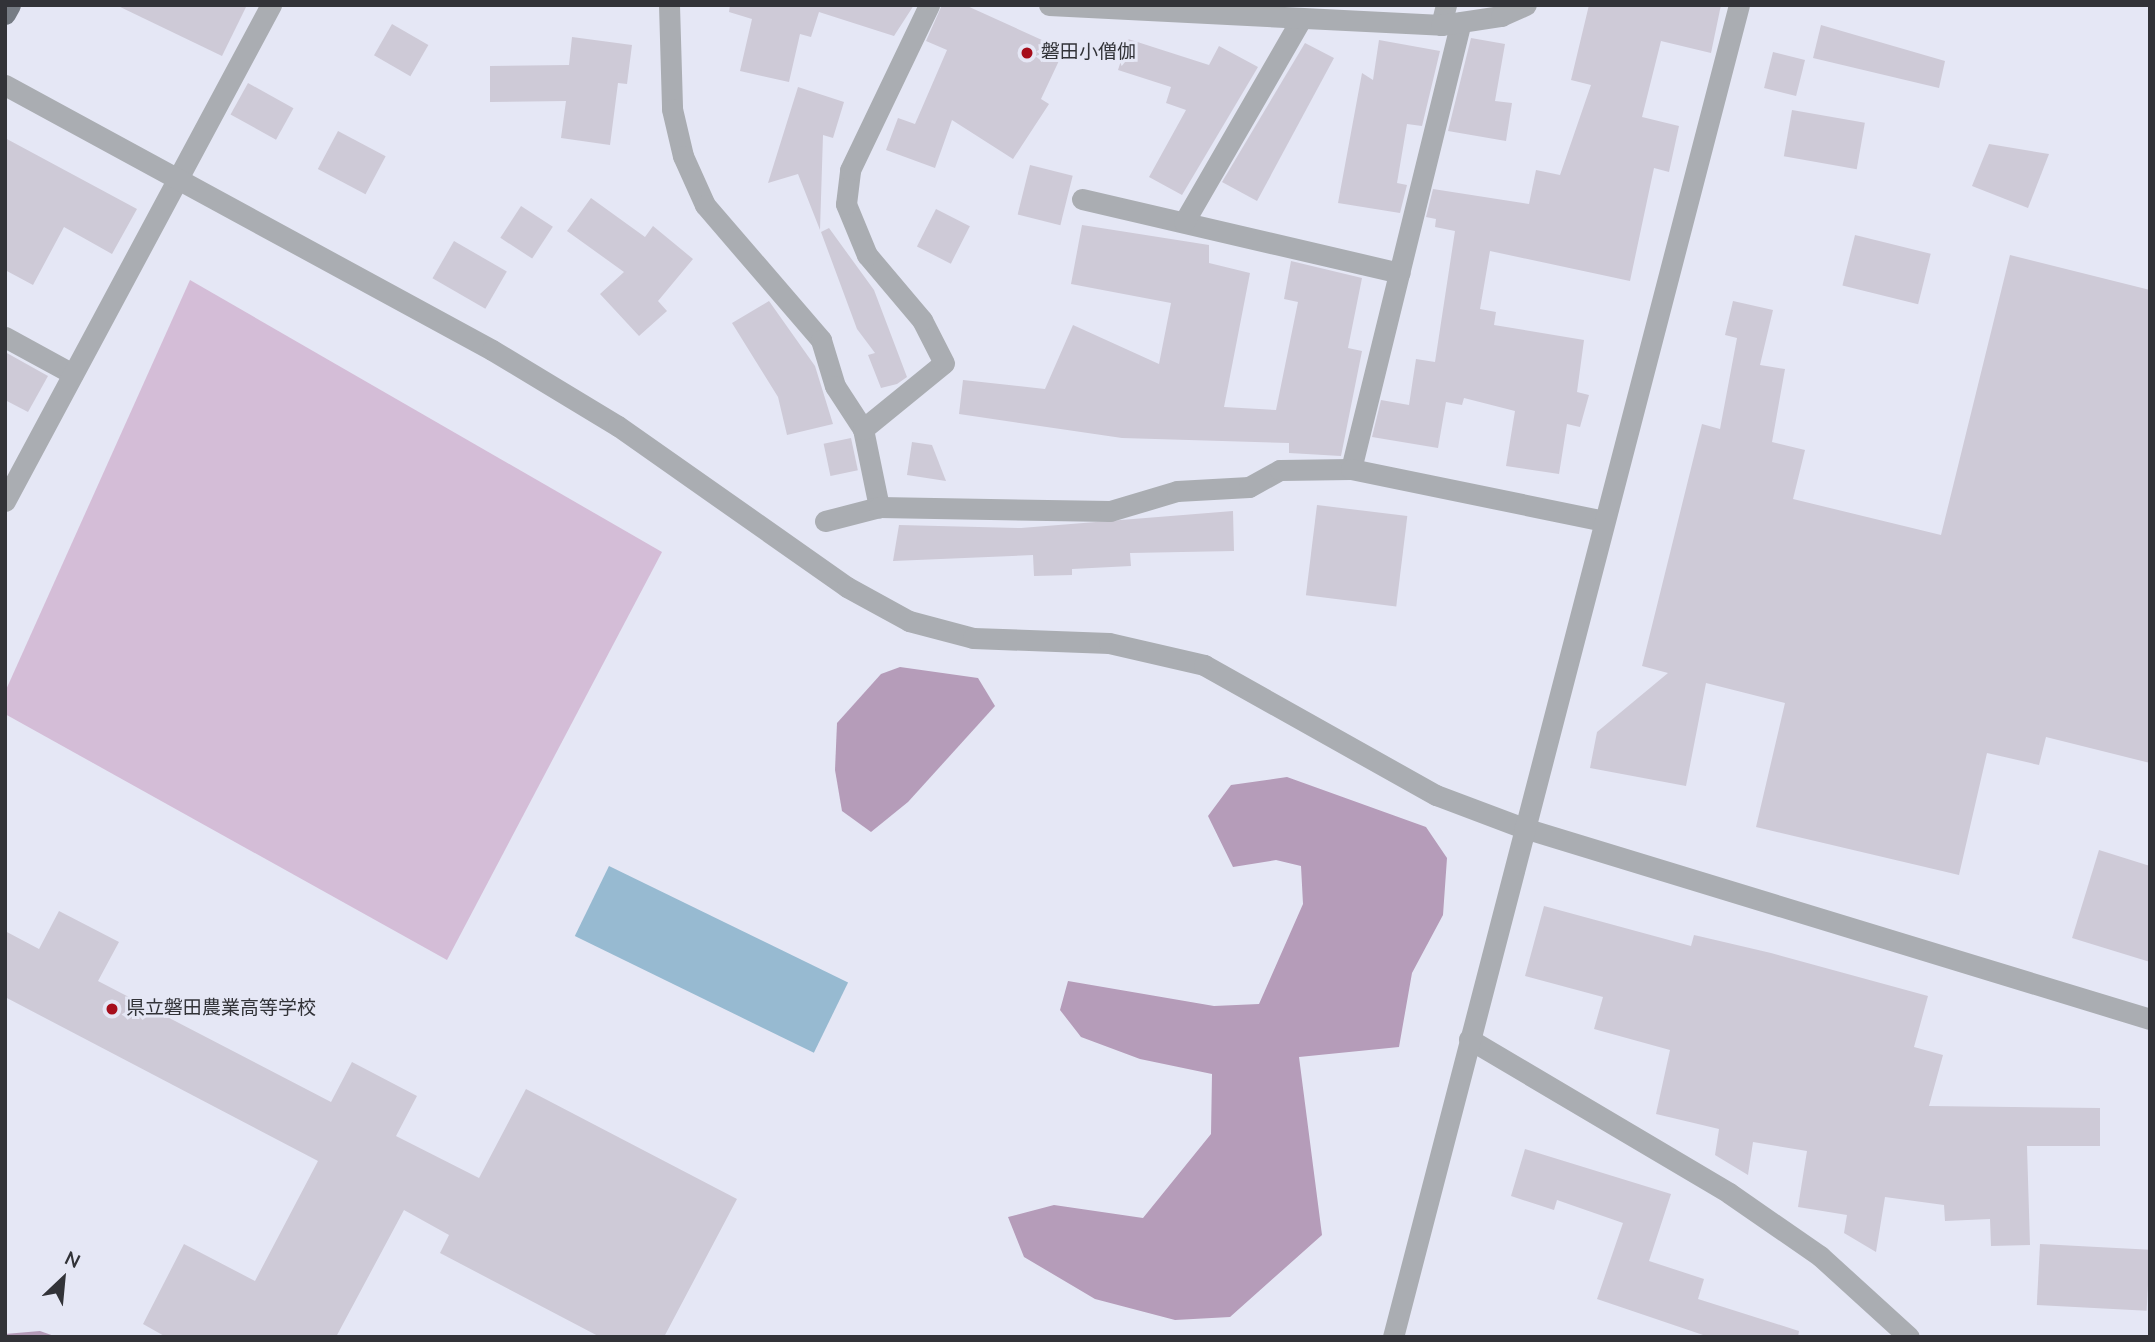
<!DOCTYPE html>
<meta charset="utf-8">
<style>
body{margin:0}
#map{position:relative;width:2155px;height:1342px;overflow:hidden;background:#e5e7f5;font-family:"Nunito Sans","Noto Sans JP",sans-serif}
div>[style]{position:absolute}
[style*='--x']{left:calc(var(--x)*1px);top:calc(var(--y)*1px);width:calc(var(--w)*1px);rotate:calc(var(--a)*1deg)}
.green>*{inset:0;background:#d4bdd7}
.forest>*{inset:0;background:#b59cb9}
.water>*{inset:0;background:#97bad1;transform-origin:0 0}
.building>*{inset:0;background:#cecad7;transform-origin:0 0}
.minor>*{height:21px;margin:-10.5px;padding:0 10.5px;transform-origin:10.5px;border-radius:10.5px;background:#aaadb2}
.tertiary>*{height:21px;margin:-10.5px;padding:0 10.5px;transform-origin:10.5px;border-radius:10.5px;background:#aaadb2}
.primary>*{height:21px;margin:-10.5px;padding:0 10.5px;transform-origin:10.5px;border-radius:10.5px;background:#767c84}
.dots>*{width:19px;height:19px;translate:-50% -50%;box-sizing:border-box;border:4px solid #e5e7f5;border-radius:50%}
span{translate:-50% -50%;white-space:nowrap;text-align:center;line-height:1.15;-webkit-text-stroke:6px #e5e7f5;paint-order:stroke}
.poi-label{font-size:19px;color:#323338}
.left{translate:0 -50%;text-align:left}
.frame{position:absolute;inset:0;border:7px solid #323338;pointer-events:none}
.north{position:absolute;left:28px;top:1244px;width:70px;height:70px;-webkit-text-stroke:5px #e5e7f5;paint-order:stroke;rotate:26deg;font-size:19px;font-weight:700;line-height:28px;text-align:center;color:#323338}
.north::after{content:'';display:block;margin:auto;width:24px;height:32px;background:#323338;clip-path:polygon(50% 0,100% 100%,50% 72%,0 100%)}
</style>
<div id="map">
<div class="green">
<div style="clip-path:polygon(190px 280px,662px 552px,447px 960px,5px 714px,5px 692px)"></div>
</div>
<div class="forest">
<div style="clip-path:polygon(900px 667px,978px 678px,995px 706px,908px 802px,871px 832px,842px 811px,835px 770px,837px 723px,881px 674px)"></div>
<div style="clip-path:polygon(1287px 777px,1426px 827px,1447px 858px,1443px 915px,1412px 973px,1399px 1047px,1299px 1057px,1322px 1235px,1230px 1317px,1175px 1320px,1095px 1299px,1024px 1257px,1008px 1217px,1054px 1205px,1143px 1218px,1211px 1134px,1212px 1074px,1140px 1059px,1081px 1037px,1060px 1010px,1068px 981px,1214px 1006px,1259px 1004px,1303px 904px,1301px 866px,1276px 860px,1233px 867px,1208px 816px,1231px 785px)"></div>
<div style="clip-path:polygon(40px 1331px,57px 1337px,5px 1337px,5px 1334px)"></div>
</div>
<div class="water">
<div style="left:609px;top:866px;width:266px;height:78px;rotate:26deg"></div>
</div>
<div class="building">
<div style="clip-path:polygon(116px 5px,247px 5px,222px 56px)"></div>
<div style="clip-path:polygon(730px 5px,914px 5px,894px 36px,819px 12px,811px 37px,800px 34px,789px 82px,740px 71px,752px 19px,729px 12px)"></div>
<div style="clip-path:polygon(942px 5px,965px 5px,1064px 50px,1041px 99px,1049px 104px,1013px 159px,952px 120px,935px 168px,886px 150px,898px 118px,915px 124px,947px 50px,926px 41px)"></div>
<div style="clip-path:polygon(1589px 5px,1721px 5px,1711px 53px,1661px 41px,1642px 117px,1679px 126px,1669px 172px,1654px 168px,1630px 281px,1490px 251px,1480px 309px,1496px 312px,1494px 325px,1584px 340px,1577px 392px,1589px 395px,1580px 427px,1567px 424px,1559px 474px,1506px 466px,1515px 411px,1464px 398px,1462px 405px,1446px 402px,1438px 448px,1372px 437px,1381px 400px,1409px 405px,1416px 359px,1435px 362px,1455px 231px,1435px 227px,1436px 219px,1426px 217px,1433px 189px,1529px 204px,1536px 170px,1560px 175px,1591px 85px,1571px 80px)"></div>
<div style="left:392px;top:24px;width:42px;height:36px;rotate:30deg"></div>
<div style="clip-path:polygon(1821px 25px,1945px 61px,1939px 88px,1813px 58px)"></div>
<div style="clip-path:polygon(572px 37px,632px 45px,627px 84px,618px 83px,610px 145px,561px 138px,566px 101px,490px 102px,490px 66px,569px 65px)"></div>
<div style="clip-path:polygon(1471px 38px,1505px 44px,1495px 101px,1512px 103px,1506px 141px,1448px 131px)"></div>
<div style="clip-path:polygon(1128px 39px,1209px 65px,1219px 46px,1258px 67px,1182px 195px,1149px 177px,1186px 110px,1166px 103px,1171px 87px,1118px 70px)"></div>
<div style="clip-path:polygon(1379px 40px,1440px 51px,1422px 126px,1407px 124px,1397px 183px,1407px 185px,1400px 213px,1338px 203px,1362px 73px,1373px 80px)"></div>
<div style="clip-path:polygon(1305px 43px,1334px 58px,1257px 201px,1222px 182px)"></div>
<div style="left:1773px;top:52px;width:33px;height:37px;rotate:14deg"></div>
<div style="left:248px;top:83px;width:52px;height:36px;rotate:29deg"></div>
<div style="clip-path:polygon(798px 87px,844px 102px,833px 138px,823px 135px,820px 230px,798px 174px,768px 183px)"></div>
<div style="left:1792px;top:110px;width:74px;height:47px;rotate:10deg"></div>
<div style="left:338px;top:131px;width:54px;height:43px;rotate:28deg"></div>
<div style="clip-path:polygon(5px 138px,137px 209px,112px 254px,64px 227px,33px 285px,5px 270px)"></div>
<div style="clip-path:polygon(1989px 144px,2049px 154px,2028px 208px,1972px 186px)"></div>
<div style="left:1030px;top:165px;width:44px;height:51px;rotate:14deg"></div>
<div style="clip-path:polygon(591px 198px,645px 237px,653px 226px,693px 259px,658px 301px,667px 311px,639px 336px,600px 294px,624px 272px,567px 231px)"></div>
<div style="left:521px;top:206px;width:38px;height:38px;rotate:33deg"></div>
<div style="left:936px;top:209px;width:38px;height:42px;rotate:27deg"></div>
<div style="clip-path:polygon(1082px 225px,1209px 245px,1209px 263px,1250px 273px,1224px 407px,1276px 410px,1298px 302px,1284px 299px,1291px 261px,1362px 278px,1348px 348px,1362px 351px,1341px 456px,1289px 453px,1289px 443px,1122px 438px,959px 414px,963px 380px,1045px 389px,1073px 325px,1159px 364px,1171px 303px,1071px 284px)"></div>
<div style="clip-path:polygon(829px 228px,874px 290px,907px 377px,897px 384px,881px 388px,868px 355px,875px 353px,857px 329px,821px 232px)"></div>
<div style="left:1855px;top:235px;width:78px;height:52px;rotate:14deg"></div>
<div style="left:454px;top:241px;width:61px;height:43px;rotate:30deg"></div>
<div style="clip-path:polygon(2010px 255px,2150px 290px,2150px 763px,2046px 737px,2039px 765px,1987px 753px,1959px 875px,1756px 827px,1785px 703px,1706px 683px,1686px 786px,1590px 768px,1597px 732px,1668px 673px,1642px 666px,1702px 424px,1720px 429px,1737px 338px,1725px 335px,1733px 301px,1773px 310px,1760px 365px,1785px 369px,1772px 442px,1805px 450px,1793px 499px,1941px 535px)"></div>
<div style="clip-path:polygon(769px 301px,815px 366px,833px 424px,787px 435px,778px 397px,732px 323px)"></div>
<div style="clip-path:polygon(5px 352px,48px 376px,28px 412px,5px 400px)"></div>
<div style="left:851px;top:438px;width:33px;height:28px;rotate:78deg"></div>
<div style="clip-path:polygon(912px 442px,932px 445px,946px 481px,907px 475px)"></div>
<div style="left:1317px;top:505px;width:91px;height:91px;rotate:7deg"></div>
<div style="clip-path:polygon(1233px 511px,1234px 551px,1130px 553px,1131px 566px,1072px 569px,1072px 575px,1034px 576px,1033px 555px,893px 561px,899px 525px,1021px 528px)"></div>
<div style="clip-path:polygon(2099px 850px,2150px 866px,2150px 962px,2072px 938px)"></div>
<div style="clip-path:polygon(1544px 906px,1691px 946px,1694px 935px,1771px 953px,1928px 996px,1914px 1047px,1943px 1055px,1929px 1106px,2100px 1108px,2100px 1146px,2027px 1146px,2030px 1245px,1991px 1246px,1990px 1219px,1945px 1221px,1944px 1205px,1885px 1197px,1876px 1252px,1844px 1233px,1847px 1215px,1798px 1207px,1807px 1151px,1753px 1142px,1748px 1175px,1715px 1155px,1719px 1129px,1656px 1114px,1670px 1050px,1594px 1029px,1603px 997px,1525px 976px)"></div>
<div style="clip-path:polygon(59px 911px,119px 942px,98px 981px,331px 1102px,352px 1062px,417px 1096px,396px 1136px,479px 1178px,526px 1089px,737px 1199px,664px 1337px,600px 1337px,440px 1253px,449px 1235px,404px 1210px,336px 1337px,166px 1337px,143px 1324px,184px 1244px,255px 1281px,318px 1161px,5px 997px,5px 931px,39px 949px)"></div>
<div style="clip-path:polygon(1525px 1149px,1671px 1194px,1649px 1261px,1704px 1279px,1698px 1299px,1799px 1331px,1798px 1337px,1709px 1337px,1597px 1299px,1623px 1223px,1557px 1200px,1554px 1210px,1511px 1196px)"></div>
<div style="left:2040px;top:1244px;width:110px;height:61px;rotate:3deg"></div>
</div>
<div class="minor">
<div style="--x:669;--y:5;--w:104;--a:88.3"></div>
<div style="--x:672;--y:109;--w:48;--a:76.8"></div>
<div style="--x:683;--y:156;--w:54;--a:65.8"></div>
<div style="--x:705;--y:205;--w:178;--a:49.3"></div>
<div style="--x:821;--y:340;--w:48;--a:73.1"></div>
<div style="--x:835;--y:386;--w:51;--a:56.9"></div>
<div style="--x:863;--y:429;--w:80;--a:78.4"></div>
<div style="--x:1441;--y:25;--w:21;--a:-76"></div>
<div style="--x:1082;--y:199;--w:326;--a:13.1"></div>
<div style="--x:1184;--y:222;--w:232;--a:-60"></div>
<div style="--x:5;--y:337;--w:77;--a:28.6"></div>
<div style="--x:863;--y:429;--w:104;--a:-39.2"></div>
<div style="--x:944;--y:363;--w:48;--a:-117.1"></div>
<div style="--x:922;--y:320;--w:85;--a:-130.2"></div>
<div style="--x:867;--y:255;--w:55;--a:-112.4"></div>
<div style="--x:846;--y:204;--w:34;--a:-83"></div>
<div style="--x:850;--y:170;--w:183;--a:-64.4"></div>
<div style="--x:1351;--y:469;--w:460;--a:-76.2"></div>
<div style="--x:5;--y:501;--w:563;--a:-61.8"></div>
<div style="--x:825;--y:521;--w:56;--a:-14.5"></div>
<div style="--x:879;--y:507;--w:231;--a:1"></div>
<div style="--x:1110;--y:511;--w:70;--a:-16.6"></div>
<div style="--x:1177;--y:491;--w:72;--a:-3.2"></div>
<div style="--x:1249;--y:487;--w:35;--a:-29"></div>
<div style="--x:1280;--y:470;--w:71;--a:-0.8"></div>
<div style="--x:1351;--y:469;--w:258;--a:11.6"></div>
<div style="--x:1469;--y:1039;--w:302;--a:30.6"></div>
<div style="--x:1729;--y:1193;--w:111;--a:34.7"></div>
<div style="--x:1820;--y:1256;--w:120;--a:42.3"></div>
</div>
<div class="tertiary">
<div style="--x:1049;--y:5;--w:393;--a:2.9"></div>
<div style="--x:1441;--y:25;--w:61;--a:-8.5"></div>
<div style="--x:1501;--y:16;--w:27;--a:-24"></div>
<div style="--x:5;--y:85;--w:554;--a:28.55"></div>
<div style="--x:492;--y:350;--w:147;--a:31.1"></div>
<div style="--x:618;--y:426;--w:280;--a:35.1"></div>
<div style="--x:847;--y:587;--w:71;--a:28.7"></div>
<div style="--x:909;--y:621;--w:66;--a:14.9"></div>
<div style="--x:973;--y:638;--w:136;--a:2.1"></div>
<div style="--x:1109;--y:643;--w:98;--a:13"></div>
<div style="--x:1204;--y:665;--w:266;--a:29.3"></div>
<div style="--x:1436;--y:795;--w:94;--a:20.6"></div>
<div style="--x:1524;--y:828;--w:654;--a:16.97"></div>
<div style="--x:1393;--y:1337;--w:1376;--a:-75.44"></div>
</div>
<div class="primary">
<div style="--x:5;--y:14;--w:10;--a:-61"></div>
</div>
<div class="dots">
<div style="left:1027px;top:53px;background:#a60e1c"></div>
<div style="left:112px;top:1009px;background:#a60e1c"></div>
</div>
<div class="poi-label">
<span class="left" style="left:1041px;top:53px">磐田小僧伽</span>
<span class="left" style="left:126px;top:1009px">県立磐田農業高等学校</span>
</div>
<div class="frame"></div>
<div class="north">N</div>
</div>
